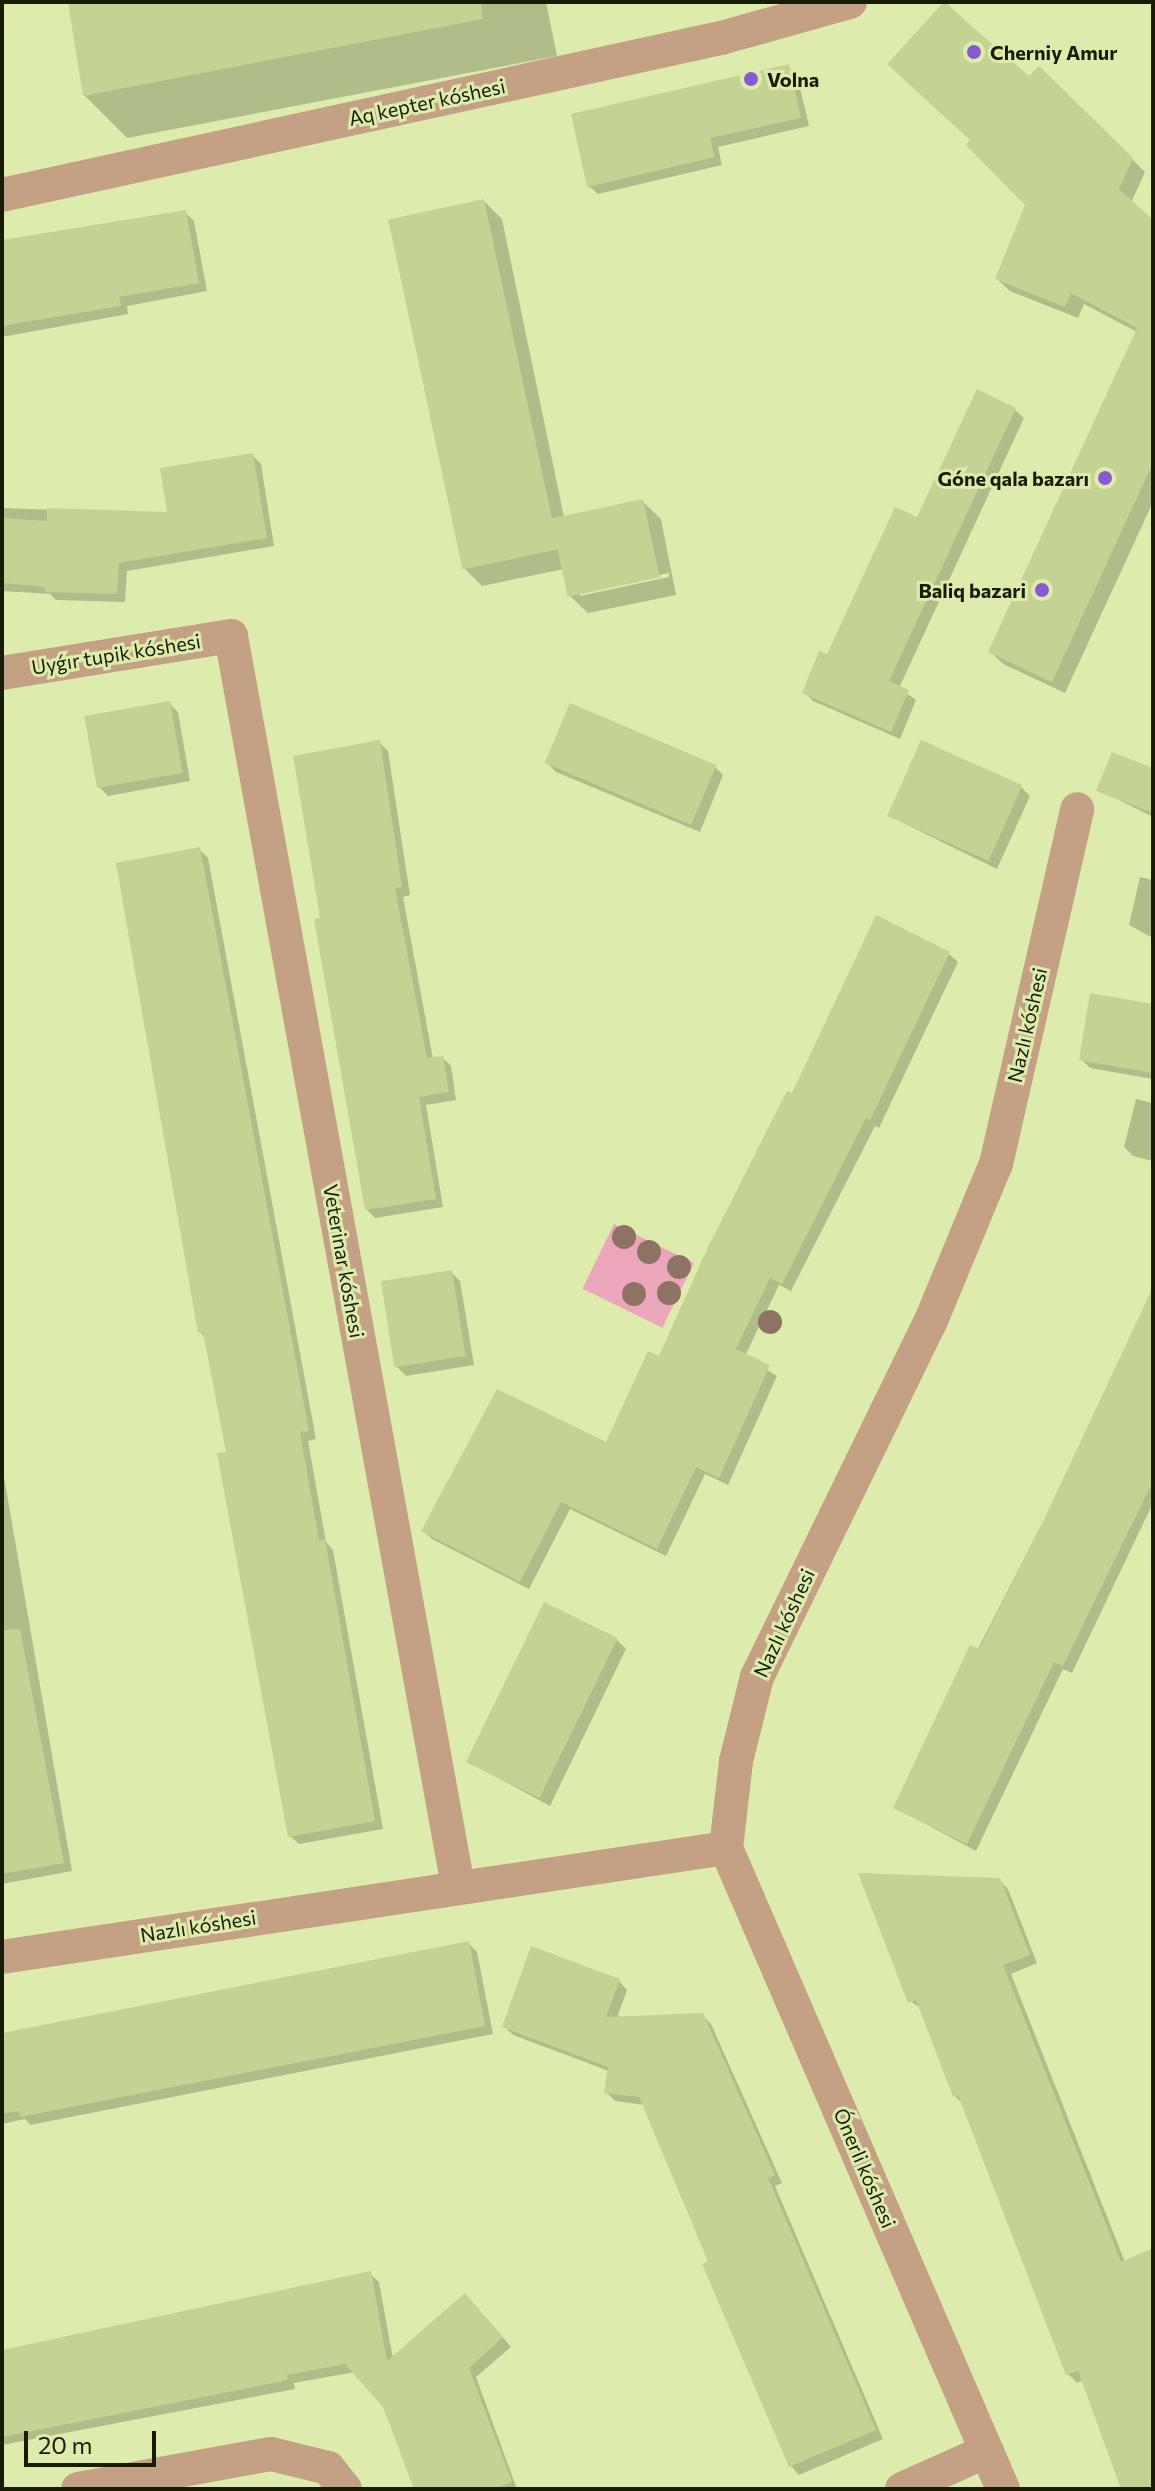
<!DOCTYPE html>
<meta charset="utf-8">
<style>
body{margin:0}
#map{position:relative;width:1155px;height:2491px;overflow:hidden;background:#ddecac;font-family:Commissioner,sans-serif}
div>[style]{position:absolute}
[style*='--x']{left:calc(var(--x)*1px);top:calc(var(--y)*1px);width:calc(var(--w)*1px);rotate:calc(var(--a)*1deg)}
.green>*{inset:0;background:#eba6bc;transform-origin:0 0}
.shadow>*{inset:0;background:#0003}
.building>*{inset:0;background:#c4d294;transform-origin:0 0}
.minor>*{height:34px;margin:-17px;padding:0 17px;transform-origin:17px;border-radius:17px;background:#c4a084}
.trees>*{width:24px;height:24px;margin:-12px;border-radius:50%;background:#8e7365}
.dots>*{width:22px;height:22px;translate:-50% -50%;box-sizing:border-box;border:4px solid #ddecac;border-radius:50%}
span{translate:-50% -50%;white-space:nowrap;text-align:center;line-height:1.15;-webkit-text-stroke:6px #ddecac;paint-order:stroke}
.poi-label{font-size:20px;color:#181c04;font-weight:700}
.left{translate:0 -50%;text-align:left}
.right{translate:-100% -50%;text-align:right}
.street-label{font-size:20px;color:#181c04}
.frame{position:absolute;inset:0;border:4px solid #181c04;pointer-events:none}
.scale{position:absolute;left:24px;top:2431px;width:132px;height:36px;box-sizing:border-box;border:4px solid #181c04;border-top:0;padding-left:10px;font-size:24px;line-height:28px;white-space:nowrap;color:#181c04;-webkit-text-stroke:6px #ddecac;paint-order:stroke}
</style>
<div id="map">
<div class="green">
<div style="left:614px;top:1224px;width:89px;height:72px;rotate:26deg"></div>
</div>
<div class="shadow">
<div style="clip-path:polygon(70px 2px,546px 2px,557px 56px,127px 138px,85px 96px)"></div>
<div style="clip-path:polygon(946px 3px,1029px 79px,1039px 68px,1145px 172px,1131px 203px,1153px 223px,1153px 502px,1065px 693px,1003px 664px,990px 651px,1137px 332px,1084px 304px,1078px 318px,1010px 291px,997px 279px,1027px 204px,972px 141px,890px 64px)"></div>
<div style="clip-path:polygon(788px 66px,797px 75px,809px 126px,718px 147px,722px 165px,598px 194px,589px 186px)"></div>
<div style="clip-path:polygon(evenodd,484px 201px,502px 219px,564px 517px,642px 501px,661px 519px,676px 595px,588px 613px,569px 595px,564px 569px,482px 586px,464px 568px,484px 201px,669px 573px,669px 577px,580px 596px,580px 592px,669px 573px)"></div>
<div style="clip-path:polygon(185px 212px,194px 221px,207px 291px,127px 306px,128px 314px,2px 337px,2px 243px)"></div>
<div style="clip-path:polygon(1015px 410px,1024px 418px,899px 688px,916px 700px,900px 739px,813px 701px,804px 692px,918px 520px)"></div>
<div style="clip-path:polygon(252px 455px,261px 464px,274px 546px,127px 571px,125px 602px,56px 600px,50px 594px,2px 591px,2px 508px,169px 514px)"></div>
<div style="clip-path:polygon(169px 703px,178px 712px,190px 781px,108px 796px,99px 787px)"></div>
<div style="clip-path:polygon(379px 742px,388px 751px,410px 895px,403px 897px,433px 1059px,443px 1058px,451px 1066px,456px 1100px,426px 1105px,443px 1207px,375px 1218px,366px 1209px,322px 920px)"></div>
<div style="clip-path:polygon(547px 763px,715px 767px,723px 775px,700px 832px,556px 772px)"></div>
<div style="clip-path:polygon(1153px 770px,1153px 817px,1099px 790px)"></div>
<div style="clip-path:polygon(1021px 787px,1030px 796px,997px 869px,889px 816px)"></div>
<div style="clip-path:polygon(200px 850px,208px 858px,316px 1439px,308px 1441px,326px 1542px,333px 1550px,383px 1829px,299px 1844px,290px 1836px,228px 1453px,207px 1339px,200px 1332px)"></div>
<div style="clip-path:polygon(1140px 877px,1153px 880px,1153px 938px,1129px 925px)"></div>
<div style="clip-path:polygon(949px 954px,958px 962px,879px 1128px,875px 1126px,791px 1291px,779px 1285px,745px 1356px,777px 1376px,728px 1485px,705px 1474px,666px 1556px,570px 1509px,529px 1589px,432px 1539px,423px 1531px,607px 1444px,660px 1359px,793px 1096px)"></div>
<div style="clip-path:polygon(1153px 1006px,1153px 1079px,1090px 1068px,1081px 1059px)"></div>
<div style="clip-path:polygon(1136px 1099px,1153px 1103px,1153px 1161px,1133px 1156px,1124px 1147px)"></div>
<div style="clip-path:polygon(451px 1272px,460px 1281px,474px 1365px,406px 1376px,397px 1367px)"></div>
<div style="clip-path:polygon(1153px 1308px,1153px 1503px,1072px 1673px,1063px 1669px,976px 1851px,896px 1808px)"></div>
<div style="clip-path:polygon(2px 1465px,72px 1871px,2px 1884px)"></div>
<div style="clip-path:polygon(617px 1640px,626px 1649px,550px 1806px,469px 1762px)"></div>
<div style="clip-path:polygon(999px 1880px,1008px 1889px,1037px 1963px,1011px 1974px,1125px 2262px,1153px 2251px,1153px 2489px,1122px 2489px,1083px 2380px,1077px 2383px,1068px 2374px,963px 2104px,955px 2096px,922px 2009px,910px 2001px)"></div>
<div style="clip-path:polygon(469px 1944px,477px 1952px,493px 2034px,30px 2125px,25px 2119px,2px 2124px,2px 2035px)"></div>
<div style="clip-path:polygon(619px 1981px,627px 1990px,617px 2018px,702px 2015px,711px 2024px,782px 2183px,775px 2186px,883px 2439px,799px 2475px,791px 2466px,645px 2105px,615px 2101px,606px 2092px,609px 2071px,513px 2035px,504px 2026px)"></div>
<div style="clip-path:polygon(370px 2274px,379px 2282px,393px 2359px,473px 2304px,511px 2347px,476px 2377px,517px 2489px,415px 2489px,385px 2406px,355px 2372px,294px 2383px,295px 2389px,2px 2445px,2px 2352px)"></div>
</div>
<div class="building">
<div style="clip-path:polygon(68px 2px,481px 2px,483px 19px,83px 96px)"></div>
<div style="clip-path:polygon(944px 2px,1029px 76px,1039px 66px,1133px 158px,1119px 189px,1153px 220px,1153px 463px,1052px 682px,988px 652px,1137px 328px,1071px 293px,1065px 307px,995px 279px,1025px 205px,966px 145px,970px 140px,887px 64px)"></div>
<div style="clip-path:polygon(789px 64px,801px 118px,710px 138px,715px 157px,587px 187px,571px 114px)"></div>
<div style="left:484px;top:199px;width:358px;height:98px;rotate:78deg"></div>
<div style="clip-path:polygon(186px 210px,199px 283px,119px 297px,121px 306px,2px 326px,2px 240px)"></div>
<div style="clip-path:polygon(977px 389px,1016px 408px,889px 681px,909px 690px,891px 732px,802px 693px,819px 651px,827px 654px,895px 507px,917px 517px)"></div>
<div style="clip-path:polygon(253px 453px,267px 538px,119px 563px,117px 594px,45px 592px,45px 587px,2px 583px,2px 518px,47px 521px,47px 508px,167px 512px,160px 468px)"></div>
<div style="left:643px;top:499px;width:80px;height:94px;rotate:78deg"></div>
<div style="left:170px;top:701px;width:73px;height:87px;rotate:80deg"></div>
<div style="left:570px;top:703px;width:159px;height:65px;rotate:23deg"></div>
<div style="clip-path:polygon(380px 740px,402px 887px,395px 888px,427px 1058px,443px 1056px,449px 1092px,419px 1097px,436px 1199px,365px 1210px,314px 919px,320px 918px,293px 756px)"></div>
<div style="left:921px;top:740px;width:111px;height:83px;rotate:24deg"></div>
<div style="clip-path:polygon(1112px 752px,1153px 768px,1153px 813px,1096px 791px)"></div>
<div style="clip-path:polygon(200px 847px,309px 1431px,300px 1432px,319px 1540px,325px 1539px,375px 1821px,288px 1837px,217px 1453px,226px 1452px,203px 1332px,198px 1333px,116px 863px)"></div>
<div style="clip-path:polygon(876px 915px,950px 952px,870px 1120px,866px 1118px,782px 1284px,770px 1278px,736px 1349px,770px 1365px,719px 1478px,696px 1467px,657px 1549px,561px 1502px,520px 1582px,421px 1531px,497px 1389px,606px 1442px,648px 1351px,659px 1356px,708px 1247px,787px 1091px,792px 1093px)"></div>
<div style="clip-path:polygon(1090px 993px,1153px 1004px,1153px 1073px,1079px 1060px)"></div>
<div style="left:452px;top:1270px;width:87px;height:72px;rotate:81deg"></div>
<div style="clip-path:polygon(1153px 1287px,1153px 1481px,1063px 1666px,1054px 1662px,967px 1844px,893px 1808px,970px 1645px,979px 1649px,1040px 1528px)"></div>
<div style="left:544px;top:1602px;width:82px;height:178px;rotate:26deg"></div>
<div style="clip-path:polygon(20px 1629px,64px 1863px,2px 1874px,2px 1630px)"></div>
<div style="clip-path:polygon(858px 1873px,1000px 1878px,1030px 1955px,1003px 1965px,1121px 2262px,1153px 2248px,1153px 2489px,1121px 2489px,1078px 2371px,1066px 2375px,958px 2095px,953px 2097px,916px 2000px,908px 2003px)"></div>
<div style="clip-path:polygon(469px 1941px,485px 2026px,20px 2117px,19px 2111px,2px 2114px,2px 2033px)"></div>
<div style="clip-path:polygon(531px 1946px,620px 1979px,606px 2017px,703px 2013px,775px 2175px,768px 2178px,876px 2430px,789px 2467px,702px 2264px,708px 2261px,639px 2097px,604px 2093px,608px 2067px,502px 2027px)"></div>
<div style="clip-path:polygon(371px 2271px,387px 2361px,465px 2293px,503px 2337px,469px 2368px,512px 2482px,494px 2489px,414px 2489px,383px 2407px,345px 2364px,287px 2375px,288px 2380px,2px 2437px,2px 2350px)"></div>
</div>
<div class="minor">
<div style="--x:2;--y:195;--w:736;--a:-12.32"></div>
<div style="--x:721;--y:38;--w:134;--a:-15.6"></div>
<div style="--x:2;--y:673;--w:232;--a:-9.2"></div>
<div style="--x:231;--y:636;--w:1270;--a:79.71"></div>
<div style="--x:2;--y:1957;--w:732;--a:-8.56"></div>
<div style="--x:78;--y:2489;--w:196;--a:-10.3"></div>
<div style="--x:271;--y:2454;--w:59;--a:13.8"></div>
<div style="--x:328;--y:2468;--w:27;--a:51"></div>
<div style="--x:902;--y:2489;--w:93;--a:-24.1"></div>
<div style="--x:1003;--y:2489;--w:698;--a:-113.37"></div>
<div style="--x:726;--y:1848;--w:88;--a:-83.4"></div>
<div style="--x:736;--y:1761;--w:87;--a:-76"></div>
<div style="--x:757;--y:1677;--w:394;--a:-64"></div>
<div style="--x:930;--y:1323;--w:172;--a:-67.5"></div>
<div style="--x:996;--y:1164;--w:364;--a:-77.1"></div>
</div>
<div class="trees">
<div style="left:624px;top:1237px"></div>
<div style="left:649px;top:1252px"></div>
<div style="left:679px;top:1267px"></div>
<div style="left:669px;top:1293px"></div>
<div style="left:634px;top:1294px"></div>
<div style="left:770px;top:1322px"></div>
</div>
<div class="dots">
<div style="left:974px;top:52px;background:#8859d2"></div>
<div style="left:751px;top:79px;background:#8859d2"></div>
<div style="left:1105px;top:478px;background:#8859d2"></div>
<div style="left:1042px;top:590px;background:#8859d2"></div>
</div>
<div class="poi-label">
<span class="left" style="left:990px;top:52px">Cherniy Amur</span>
<span class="left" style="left:767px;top:79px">Volna</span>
<span class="right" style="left:1089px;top:478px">Góne qala bazarı</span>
<span class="right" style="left:1026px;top:590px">Baliq bazari</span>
</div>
<div class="street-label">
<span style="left:427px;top:102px;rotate:-12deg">Aq kepter kóshesi</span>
<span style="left:116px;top:654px;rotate:-9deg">Uyǵır tupik kóshesi</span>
<span style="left:1027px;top:1025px;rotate:-77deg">Nazlı kóshesi</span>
<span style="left:344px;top:1261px;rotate:80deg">Veterinar kóshesi</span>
<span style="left:784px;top:1623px;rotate:-65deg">Nazlı kóshesi</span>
<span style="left:198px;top:1926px;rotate:-9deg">Nazlı kóshesi</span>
<span style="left:865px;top:2168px;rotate:67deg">Ónerli kóshesi</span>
</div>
<div class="frame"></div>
<div class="scale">20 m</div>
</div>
